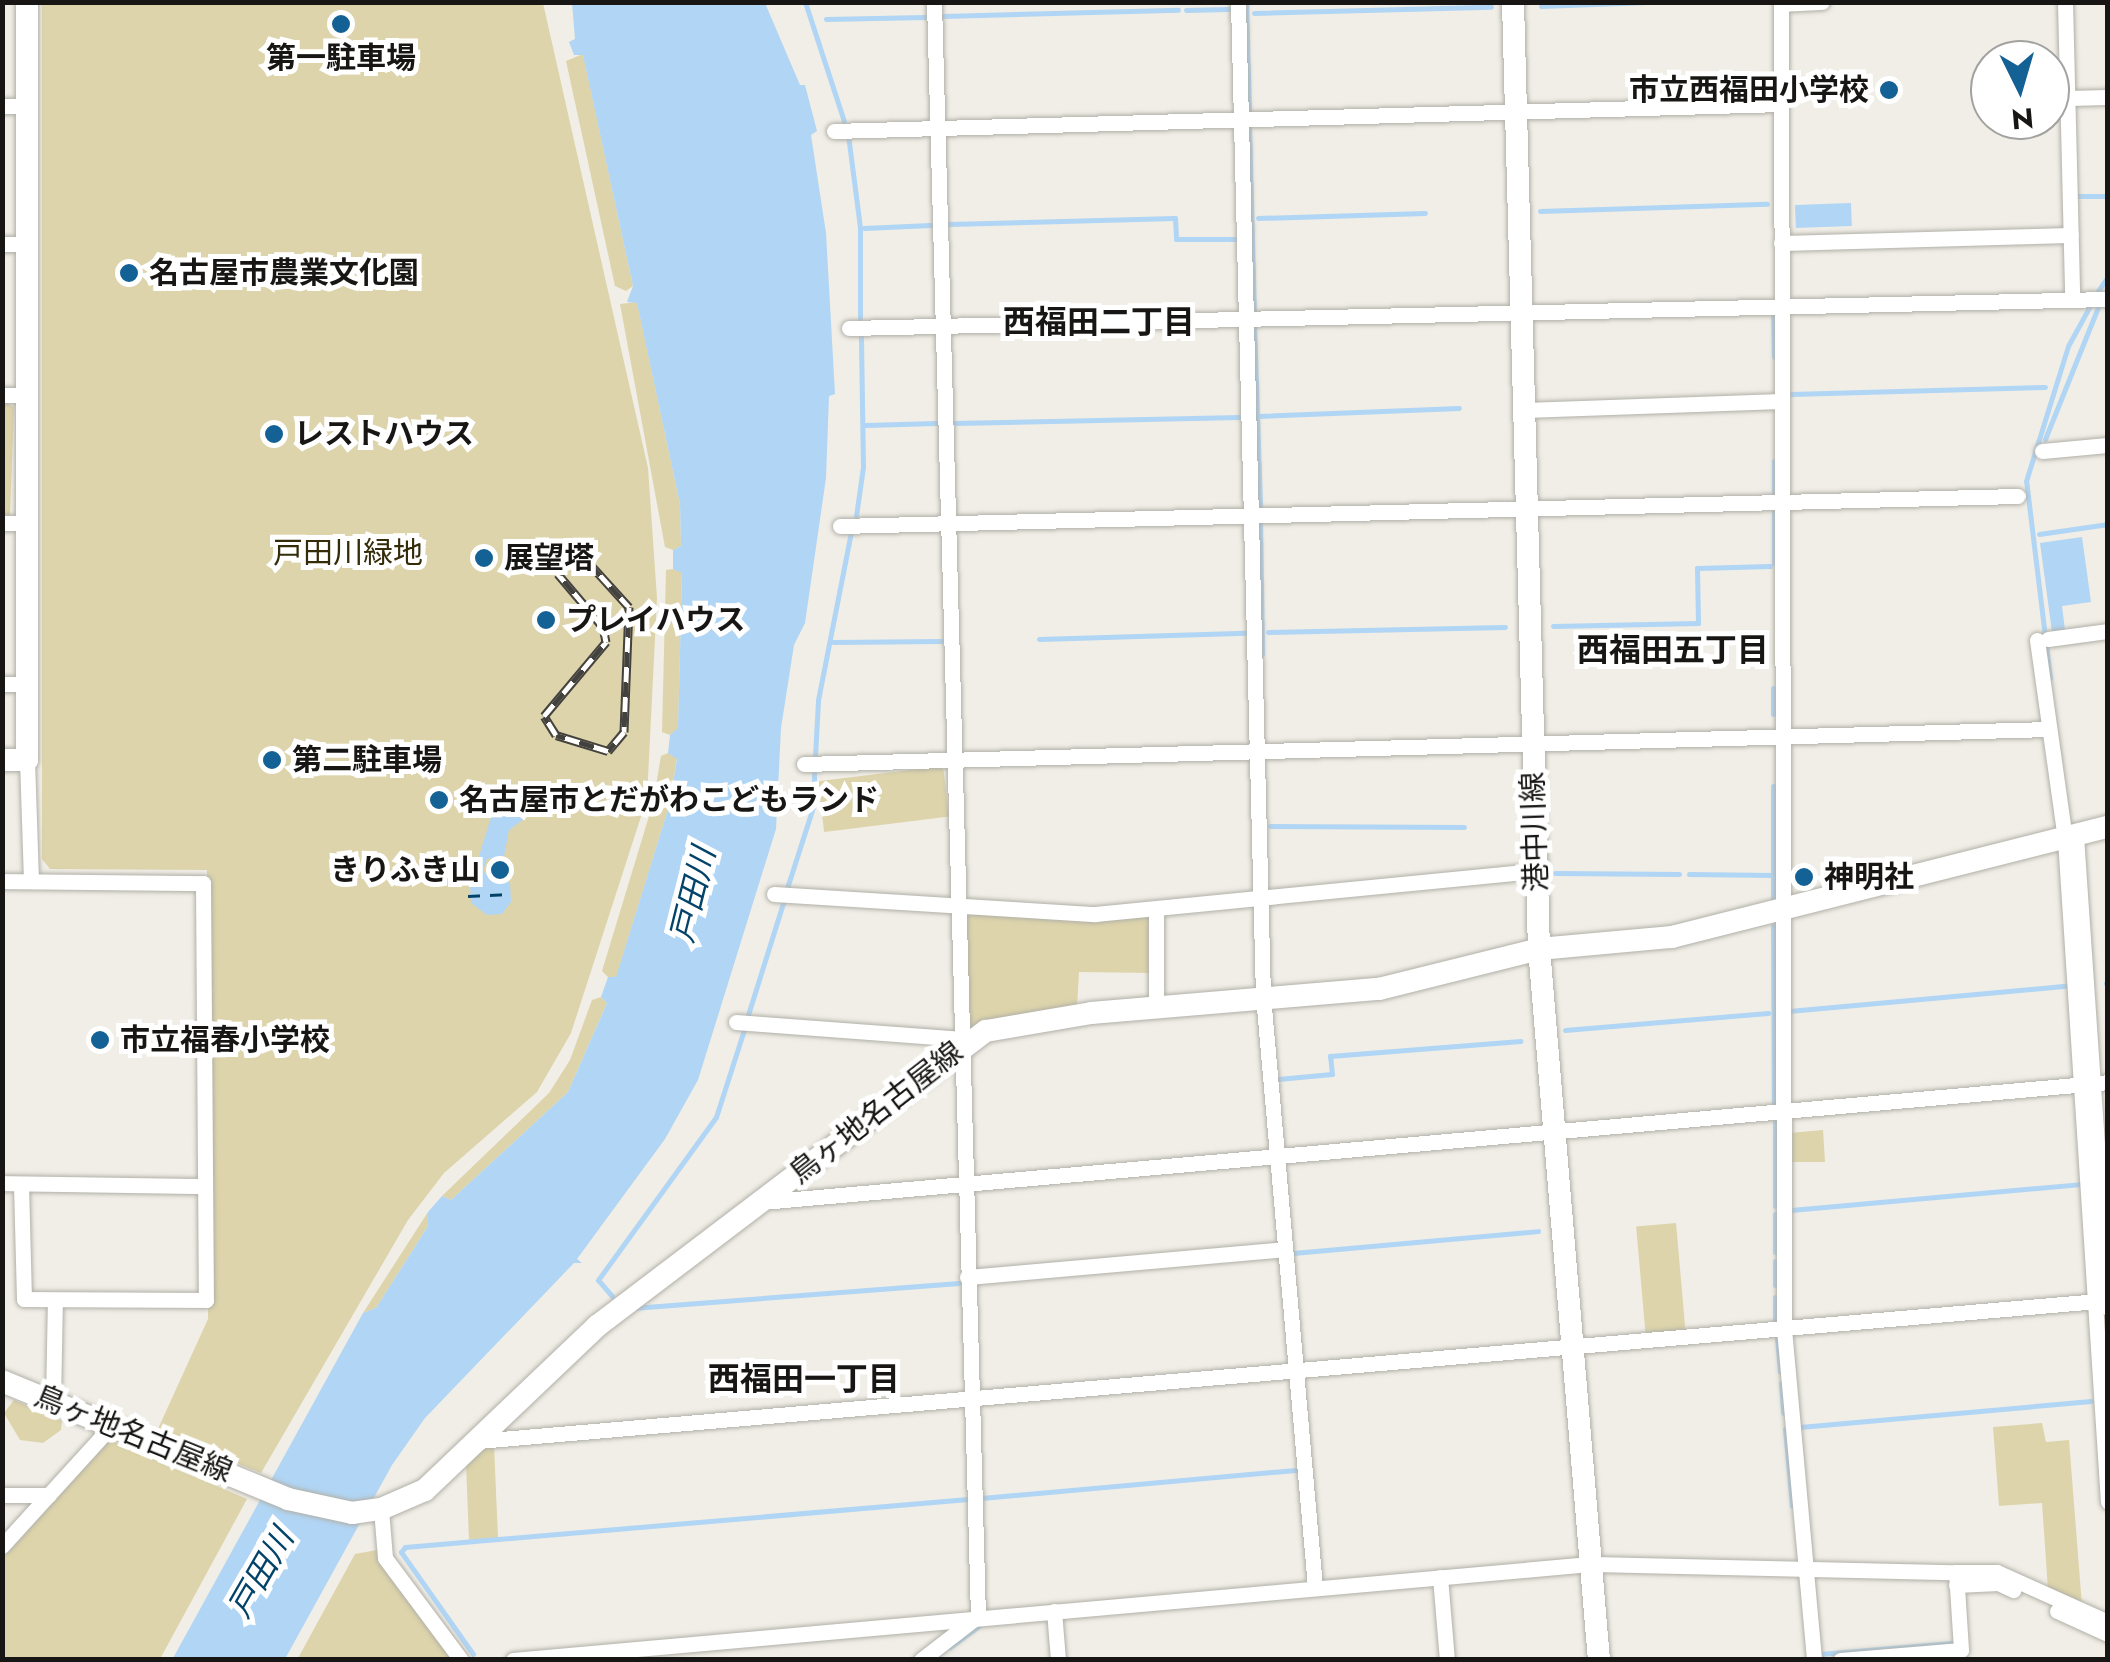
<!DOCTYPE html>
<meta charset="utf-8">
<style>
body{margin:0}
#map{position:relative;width:2110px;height:1662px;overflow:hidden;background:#f0eee6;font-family:Jost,"Noto Sans JP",sans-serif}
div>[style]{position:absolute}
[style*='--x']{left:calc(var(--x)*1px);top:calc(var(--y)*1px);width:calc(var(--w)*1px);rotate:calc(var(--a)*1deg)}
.green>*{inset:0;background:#ddd4ab;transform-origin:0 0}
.water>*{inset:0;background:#b1d5f4;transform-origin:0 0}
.stream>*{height:5px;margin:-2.5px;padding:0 2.5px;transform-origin:2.5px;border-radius:2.5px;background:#b1d5f4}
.ferry>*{height:2.5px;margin-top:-1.25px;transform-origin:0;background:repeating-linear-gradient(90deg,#034369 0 12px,transparent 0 22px)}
.roads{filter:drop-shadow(0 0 2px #b1b0a8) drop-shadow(0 0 2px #b1b0a8)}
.street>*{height:15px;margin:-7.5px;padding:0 7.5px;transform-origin:7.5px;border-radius:7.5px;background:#fff}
.secondary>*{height:22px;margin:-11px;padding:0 11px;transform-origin:11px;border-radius:11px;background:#fff}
.rail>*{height:9px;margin-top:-4.5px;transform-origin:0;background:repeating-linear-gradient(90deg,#fff 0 15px,#43423f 0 30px);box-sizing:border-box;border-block:2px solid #43423f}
.dots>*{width:28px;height:28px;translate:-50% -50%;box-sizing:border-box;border:5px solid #fff;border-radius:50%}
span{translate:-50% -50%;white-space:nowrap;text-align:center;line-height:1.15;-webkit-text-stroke:10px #fff;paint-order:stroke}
.poi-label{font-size:30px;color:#171614;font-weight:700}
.right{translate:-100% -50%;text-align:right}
.left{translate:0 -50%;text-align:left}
.park-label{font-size:30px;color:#342c09}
.street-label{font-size:30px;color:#171614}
.neighbourhood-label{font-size:32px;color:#171614;font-weight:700}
.water-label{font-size:32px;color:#034369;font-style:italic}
.frame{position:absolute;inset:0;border:5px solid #171614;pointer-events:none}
.north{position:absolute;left:1970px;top:40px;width:100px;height:100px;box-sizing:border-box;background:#fff;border:2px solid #a2a2a1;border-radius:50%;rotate:175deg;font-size:28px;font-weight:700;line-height:40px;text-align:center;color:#171614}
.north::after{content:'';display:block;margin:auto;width:35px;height:45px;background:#146295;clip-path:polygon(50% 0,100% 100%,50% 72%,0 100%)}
</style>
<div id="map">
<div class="green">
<div style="clip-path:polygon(42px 3px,543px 3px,648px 468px,657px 598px,647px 798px,571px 1033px,537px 1092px,444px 1173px,408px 1220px,261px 1473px,157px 1431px,208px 1319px,207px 870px,50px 869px,42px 859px)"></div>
<div style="clip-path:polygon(583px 54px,633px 286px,626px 291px,615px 286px,566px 61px)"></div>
<div style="clip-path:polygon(637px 302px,680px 504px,681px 546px,673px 550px,665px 547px,620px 304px)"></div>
<div style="clip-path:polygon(2px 401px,14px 407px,10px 515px,3px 515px)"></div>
<div style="clip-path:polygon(673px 569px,682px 572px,678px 729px,670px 735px,662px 732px,666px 570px)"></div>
<div style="clip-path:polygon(668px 753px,677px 758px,670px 803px,616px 978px,608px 977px,602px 971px,653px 803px,661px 756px)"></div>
<div style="left:943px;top:766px;width:51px;height:126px;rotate:83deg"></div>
<div style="clip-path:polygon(1149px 914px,1153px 973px,1079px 972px,1077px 1008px,969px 1034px,966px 915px)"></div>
<div style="clip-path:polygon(601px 997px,607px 1003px,568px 1092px,451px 1200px,442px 1196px,549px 1093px,570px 1060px,592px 1000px)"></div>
<div style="clip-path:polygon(1823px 1130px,1825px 1162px,1789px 1162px,1789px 1133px)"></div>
<div style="clip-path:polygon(428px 1212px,428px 1226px,376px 1308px,363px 1313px)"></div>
<div style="left:1676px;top:1223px;width:108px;height:40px;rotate:85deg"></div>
<div style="clip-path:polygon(14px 1400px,62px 1421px,61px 1430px,43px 1443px,20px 1440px,4px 1413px)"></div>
<div style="clip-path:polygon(2042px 1423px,2046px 1442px,2069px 1440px,2082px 1606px,2048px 1590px,2042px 1503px,1999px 1506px,1993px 1427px)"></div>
<div style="clip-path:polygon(110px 1440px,247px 1499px,160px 1659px,3px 1659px,3px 1558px)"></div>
<div style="clip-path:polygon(494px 1446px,498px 1538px,469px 1540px,466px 1463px,480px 1447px)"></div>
<div style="clip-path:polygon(377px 1550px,455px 1660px,297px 1660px,355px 1554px)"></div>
</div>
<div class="water">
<div style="clip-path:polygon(572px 3px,765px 3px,800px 85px,805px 85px,817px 131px,811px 135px,826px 233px,835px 394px,829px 396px,826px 478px,805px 623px,794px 645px,781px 728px,776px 829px,698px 1080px,665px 1139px,577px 1259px,582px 1263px,574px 1263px,425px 1418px,392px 1465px,285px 1659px,172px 1660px,363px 1313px,376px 1308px,428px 1226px,428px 1212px,442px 1196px,451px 1200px,568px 1092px,607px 1003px,601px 997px,608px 977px,616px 977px,670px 803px,677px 759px,668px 753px,670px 735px,678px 728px,682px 573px,673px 569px,673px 550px,681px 546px,680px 504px,637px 303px,627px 302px,633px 286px,583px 55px,574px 55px,569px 42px,575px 39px)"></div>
<div style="left:1851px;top:203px;width:23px;height:56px;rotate:88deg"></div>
<div style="clip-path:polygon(2082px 537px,2091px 602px,2062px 606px,2065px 630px,2052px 632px,2040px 543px)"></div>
<div style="clip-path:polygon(505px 801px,519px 803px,524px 819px,509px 830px,504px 856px,487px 859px,483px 870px,491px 881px,510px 882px,511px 902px,502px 914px,487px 915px,471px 903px,470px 885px,493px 811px)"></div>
</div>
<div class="stream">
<div style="--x:805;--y:2;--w:125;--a:71.9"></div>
<div style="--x:1246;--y:2;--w:109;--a:88.4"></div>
<div style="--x:1541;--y:6;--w:106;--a:-2.2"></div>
<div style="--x:1186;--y:10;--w:42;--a:-1.4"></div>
<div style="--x:1254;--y:13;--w:237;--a:-1.5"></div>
<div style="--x:943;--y:16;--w:235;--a:-1.5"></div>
<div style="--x:826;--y:19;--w:99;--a:-1.2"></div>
<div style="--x:1249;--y:125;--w:186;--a:88.5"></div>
<div style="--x:848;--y:135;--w:94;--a:82.6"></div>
<div style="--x:860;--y:228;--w:90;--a:90"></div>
<div style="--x:2078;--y:196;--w:30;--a:0"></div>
<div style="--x:1540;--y:211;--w:227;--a:-1.8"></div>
<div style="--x:1258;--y:218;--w:167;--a:-1.7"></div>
<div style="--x:949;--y:224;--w:226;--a:-1.5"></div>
<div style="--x:1175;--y:218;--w:21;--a:87"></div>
<div style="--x:1176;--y:239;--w:61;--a:0"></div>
<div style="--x:864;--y:228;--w:66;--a:-2.6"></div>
<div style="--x:2098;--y:291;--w:18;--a:-56"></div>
<div style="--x:1773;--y:312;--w:45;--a:88.7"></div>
<div style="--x:1254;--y:324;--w:182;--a:88.1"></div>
<div style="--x:1791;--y:394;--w:254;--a:-1.6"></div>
<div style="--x:1257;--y:416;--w:202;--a:-2.3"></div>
<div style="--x:953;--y:423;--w:287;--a:-1.2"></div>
<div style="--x:866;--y:425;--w:70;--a:-1.6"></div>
<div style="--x:2045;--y:439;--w:142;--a:-68.1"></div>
<div style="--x:1774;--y:461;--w:34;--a:90"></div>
<div style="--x:1774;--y:508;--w:55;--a:90"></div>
<div style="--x:856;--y:516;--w:49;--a:-81.9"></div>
<div style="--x:863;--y:467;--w:133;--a:-90.9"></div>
<div style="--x:1260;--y:520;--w:134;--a:89.1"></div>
<div style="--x:2039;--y:534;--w:70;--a:-8.2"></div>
<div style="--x:1553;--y:626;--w:145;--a:-1.2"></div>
<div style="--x:1698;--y:623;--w:55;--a:-91"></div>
<div style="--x:1697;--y:568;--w:73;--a:-1.6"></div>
<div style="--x:1268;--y:632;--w:237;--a:-1.2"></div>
<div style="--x:1039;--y:639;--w:207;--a:-1.7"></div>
<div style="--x:833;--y:642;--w:108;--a:-0.5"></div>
<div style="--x:2050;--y:678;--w:198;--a:-96.9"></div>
<div style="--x:2026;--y:481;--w:141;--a:-72.7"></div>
<div style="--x:2068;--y:346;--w:48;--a:-61.3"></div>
<div style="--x:1773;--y:714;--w:26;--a:-90"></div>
<div style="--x:815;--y:756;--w:56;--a:-86.9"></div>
<div style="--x:818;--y:700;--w:171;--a:-78.9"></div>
<div style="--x:1270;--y:826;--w:194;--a:0.3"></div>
<div style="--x:1555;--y:873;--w:124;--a:0.5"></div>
<div style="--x:1689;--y:874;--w:84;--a:0.7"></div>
<div style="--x:1773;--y:875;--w:89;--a:-90"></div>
<div style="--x:1773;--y:875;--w:30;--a:90"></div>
<div style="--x:787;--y:888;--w:88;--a:-72.2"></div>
<div style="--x:814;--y:804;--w:33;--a:-90"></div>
<div style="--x:1773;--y:926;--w:179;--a:89.7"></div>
<div style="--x:2106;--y:983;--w:2;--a:0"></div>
<div style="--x:1789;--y:1011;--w:278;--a:-5.2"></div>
<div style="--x:747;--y:1018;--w:121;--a:-72.6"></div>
<div style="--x:1565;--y:1030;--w:204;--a:-4.8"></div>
<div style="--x:1278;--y:1079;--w:54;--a:-5.3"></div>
<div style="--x:1332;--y:1074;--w:18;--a:-96"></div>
<div style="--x:1330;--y:1056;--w:191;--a:-4.5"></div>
<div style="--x:1775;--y:1121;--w:85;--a:90"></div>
<div style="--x:1791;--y:1210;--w:291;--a:-5.1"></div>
<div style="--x:1775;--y:1214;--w:38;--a:90"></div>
<div style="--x:1293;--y:1253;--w:246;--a:-5.1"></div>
<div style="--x:1775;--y:1261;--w:24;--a:90"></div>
<div style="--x:612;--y:1296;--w:21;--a:-131"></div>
<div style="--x:598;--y:1280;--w:201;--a:-54.1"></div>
<div style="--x:716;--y:1117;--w:91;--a:-72.2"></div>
<div style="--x:1775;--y:1297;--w:25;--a:90"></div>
<div style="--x:633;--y:1308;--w:327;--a:-4.4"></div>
<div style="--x:1777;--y:1337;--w:35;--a:85"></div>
<div style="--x:1781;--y:1383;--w:30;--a:86"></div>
<div style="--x:1800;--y:1427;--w:292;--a:-5.1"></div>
<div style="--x:1785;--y:1429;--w:77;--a:84.8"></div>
<div style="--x:981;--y:1498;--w:316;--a:-5.1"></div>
<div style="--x:950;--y:1647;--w:39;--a:-36"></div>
<div style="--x:473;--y:1654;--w:125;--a:-125.2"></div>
<div style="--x:401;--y:1552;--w:6;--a:-51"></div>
<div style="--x:405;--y:1547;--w:565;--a:-4.87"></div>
<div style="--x:1820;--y:1654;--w:133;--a:-4.7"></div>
</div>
<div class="ferry">
<div style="--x:468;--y:896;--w:44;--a:-2.6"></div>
</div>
<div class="roads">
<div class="street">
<div style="--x:934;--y:2;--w:1615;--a:88.44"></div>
<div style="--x:1238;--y:2;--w:994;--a:88.56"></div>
<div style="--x:1263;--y:996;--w:593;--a:84.97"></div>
<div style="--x:1781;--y:2;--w:1327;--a:89.87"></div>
<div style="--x:1784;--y:1329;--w:332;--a:84.8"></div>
<div style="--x:2065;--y:2;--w:294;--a:88.6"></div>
<div style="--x:1781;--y:4;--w:41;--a:-2.8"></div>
<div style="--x:2068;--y:98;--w:40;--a:-1.4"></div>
<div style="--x:2;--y:106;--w:25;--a:0"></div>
<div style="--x:834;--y:131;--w:946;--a:-1.63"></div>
<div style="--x:1781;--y:243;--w:290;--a:-1.6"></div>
<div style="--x:2;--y:244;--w:25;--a:0"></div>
<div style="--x:849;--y:328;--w:1259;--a:-1.32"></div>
<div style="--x:2;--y:395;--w:25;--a:0"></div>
<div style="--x:1525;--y:410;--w:256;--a:-2"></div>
<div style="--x:2042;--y:451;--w:66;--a:-5.2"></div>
<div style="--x:2;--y:523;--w:25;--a:0"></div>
<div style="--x:840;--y:526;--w:1178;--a:-1.46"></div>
<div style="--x:2048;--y:639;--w:61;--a:-7.6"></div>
<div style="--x:2037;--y:640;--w:201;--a:82"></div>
<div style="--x:2065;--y:839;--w:664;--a:86.29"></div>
<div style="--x:2;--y:684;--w:25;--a:0"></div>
<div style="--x:27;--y:760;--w:120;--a:88.1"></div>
<div style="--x:804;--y:764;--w:1245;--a:-1.61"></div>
<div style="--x:2076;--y:836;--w:473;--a:86.1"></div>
<div style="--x:2;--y:881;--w:201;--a:0.6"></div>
<div style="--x:203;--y:883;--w:417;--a:89.6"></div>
<div style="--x:206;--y:1300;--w:182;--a:-179.7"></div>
<div style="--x:24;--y:1299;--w:115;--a:-91.5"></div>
<div style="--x:774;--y:894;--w:322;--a:3.6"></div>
<div style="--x:1095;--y:914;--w:444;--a:-5.6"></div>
<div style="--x:1156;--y:1006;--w:96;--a:-90"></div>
<div style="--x:736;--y:1022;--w:227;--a:4.3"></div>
<div style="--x:2;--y:1183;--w:202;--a:0.9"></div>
<div style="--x:762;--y:1202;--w:1351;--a:-5.09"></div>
<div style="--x:967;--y:1277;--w:319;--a:-5"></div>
<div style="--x:53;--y:1401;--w:101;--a:-88.9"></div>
<div style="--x:478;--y:1441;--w:1636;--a:-4.94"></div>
<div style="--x:2;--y:1495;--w:47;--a:0"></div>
<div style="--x:381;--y:1509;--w:49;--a:85.3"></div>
<div style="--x:385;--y:1558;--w:127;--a:53.3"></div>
<div style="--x:2;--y:1546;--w:164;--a:-47.7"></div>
<div style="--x:1956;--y:1572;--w:41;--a:0"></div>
<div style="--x:1997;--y:1572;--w:122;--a:24.2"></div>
<div style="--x:1440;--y:1577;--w:83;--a:85.2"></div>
<div style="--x:1956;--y:1585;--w:42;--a:-2.7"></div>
<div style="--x:1998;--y:1583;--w:17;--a:25"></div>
<div style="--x:1054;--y:1611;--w:49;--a:85.3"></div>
<div style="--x:2057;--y:1611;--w:56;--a:24.3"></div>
<div style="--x:513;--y:1660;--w:1081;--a:-5.09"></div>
<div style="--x:1590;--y:1564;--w:366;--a:1.3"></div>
<div style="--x:1956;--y:1572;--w:78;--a:86.3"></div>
<div style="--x:1961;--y:1650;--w:121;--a:175.3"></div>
<div style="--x:921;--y:1660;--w:72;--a:-37.7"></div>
</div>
<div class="secondary">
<div style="--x:1513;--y:2;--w:947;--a:88.43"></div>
<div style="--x:1539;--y:949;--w:714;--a:85.18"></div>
<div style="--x:2;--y:760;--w:25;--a:0"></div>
<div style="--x:27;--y:760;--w:758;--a:-90"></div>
<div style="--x:2;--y:1381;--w:309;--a:22.4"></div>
<div style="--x:288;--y:1499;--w:66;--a:12.3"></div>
<div style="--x:352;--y:1513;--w:29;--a:-8"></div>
<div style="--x:381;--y:1509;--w:48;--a:-23.4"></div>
<div style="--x:425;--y:1490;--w:238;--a:-43.6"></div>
<div style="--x:597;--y:1326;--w:488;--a:-37.2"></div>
<div style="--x:986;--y:1031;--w:107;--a:-9.7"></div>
<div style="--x:1091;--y:1013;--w:289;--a:-4.8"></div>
<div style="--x:1379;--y:989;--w:165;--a:-14"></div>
<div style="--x:1539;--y:949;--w:134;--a:-5.2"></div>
<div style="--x:1672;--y:937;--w:450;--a:-14.2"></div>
</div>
</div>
<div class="rail">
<div style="--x:580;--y:553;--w:73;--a:47.8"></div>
<div style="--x:629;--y:607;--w:125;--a:92.3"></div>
<div style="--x:624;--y:732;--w:25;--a:130"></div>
<div style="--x:608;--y:751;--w:54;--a:-162.9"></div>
<div style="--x:556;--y:735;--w:22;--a:-122"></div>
<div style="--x:544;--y:716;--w:97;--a:-50"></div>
<div style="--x:606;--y:642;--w:15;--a:-101"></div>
<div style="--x:603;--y:627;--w:70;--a:-130.3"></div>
<div style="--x:558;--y:574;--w:19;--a:-69"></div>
<div style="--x:565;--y:556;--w:15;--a:-11"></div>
</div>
<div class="dots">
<div style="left:341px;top:24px;background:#146295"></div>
<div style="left:1889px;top:90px;background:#146295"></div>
<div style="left:129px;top:273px;background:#146295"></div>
<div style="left:274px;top:434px;background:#146295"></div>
<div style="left:484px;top:558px;background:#146295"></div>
<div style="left:546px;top:620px;background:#146295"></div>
<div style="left:272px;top:760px;background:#146295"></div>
<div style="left:439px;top:800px;background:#146295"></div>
<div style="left:500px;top:870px;background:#146295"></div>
<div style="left:1804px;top:877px;background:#146295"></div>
<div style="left:100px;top:1040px;background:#146295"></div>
</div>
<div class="poi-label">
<span style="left:341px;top:58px">第一駐車場</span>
<span class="right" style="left:1869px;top:90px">市立西福田小学校</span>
<span class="left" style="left:149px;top:273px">名古屋市農業文化園</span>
<span class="left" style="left:294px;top:434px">レストハウス</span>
<span class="left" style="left:504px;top:558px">展望塔</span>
<span class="left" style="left:566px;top:620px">プレイハウス</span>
<span class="left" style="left:292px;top:760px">第二駐車場</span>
<span class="left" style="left:459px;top:800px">名古屋市とだがわこどもランド</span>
<span class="right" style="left:480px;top:870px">きりふき山</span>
<span class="left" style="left:1824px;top:877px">神明社</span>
<span class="left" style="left:120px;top:1040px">市立福春小学校</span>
</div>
<div class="park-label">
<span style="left:348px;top:553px">戸田川緑地</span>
</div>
<div class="street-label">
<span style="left:1535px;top:832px;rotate:-92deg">港中川線</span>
<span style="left:876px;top:1113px;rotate:-38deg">鳥ヶ地名古屋線</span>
<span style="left:133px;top:1434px;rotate:22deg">鳥ヶ地名古屋線</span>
</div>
<div class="neighbourhood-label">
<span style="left:1099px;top:322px">西福田二丁目</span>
<span style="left:1673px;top:650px">西福田五丁目</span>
<span style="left:804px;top:1379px">西福田一丁目</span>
</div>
<div class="water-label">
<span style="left:693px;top:895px;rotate:-76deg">戸田川</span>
<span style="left:261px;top:1573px;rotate:-60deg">戸田川</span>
</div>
<div class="frame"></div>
<div class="north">N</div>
</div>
